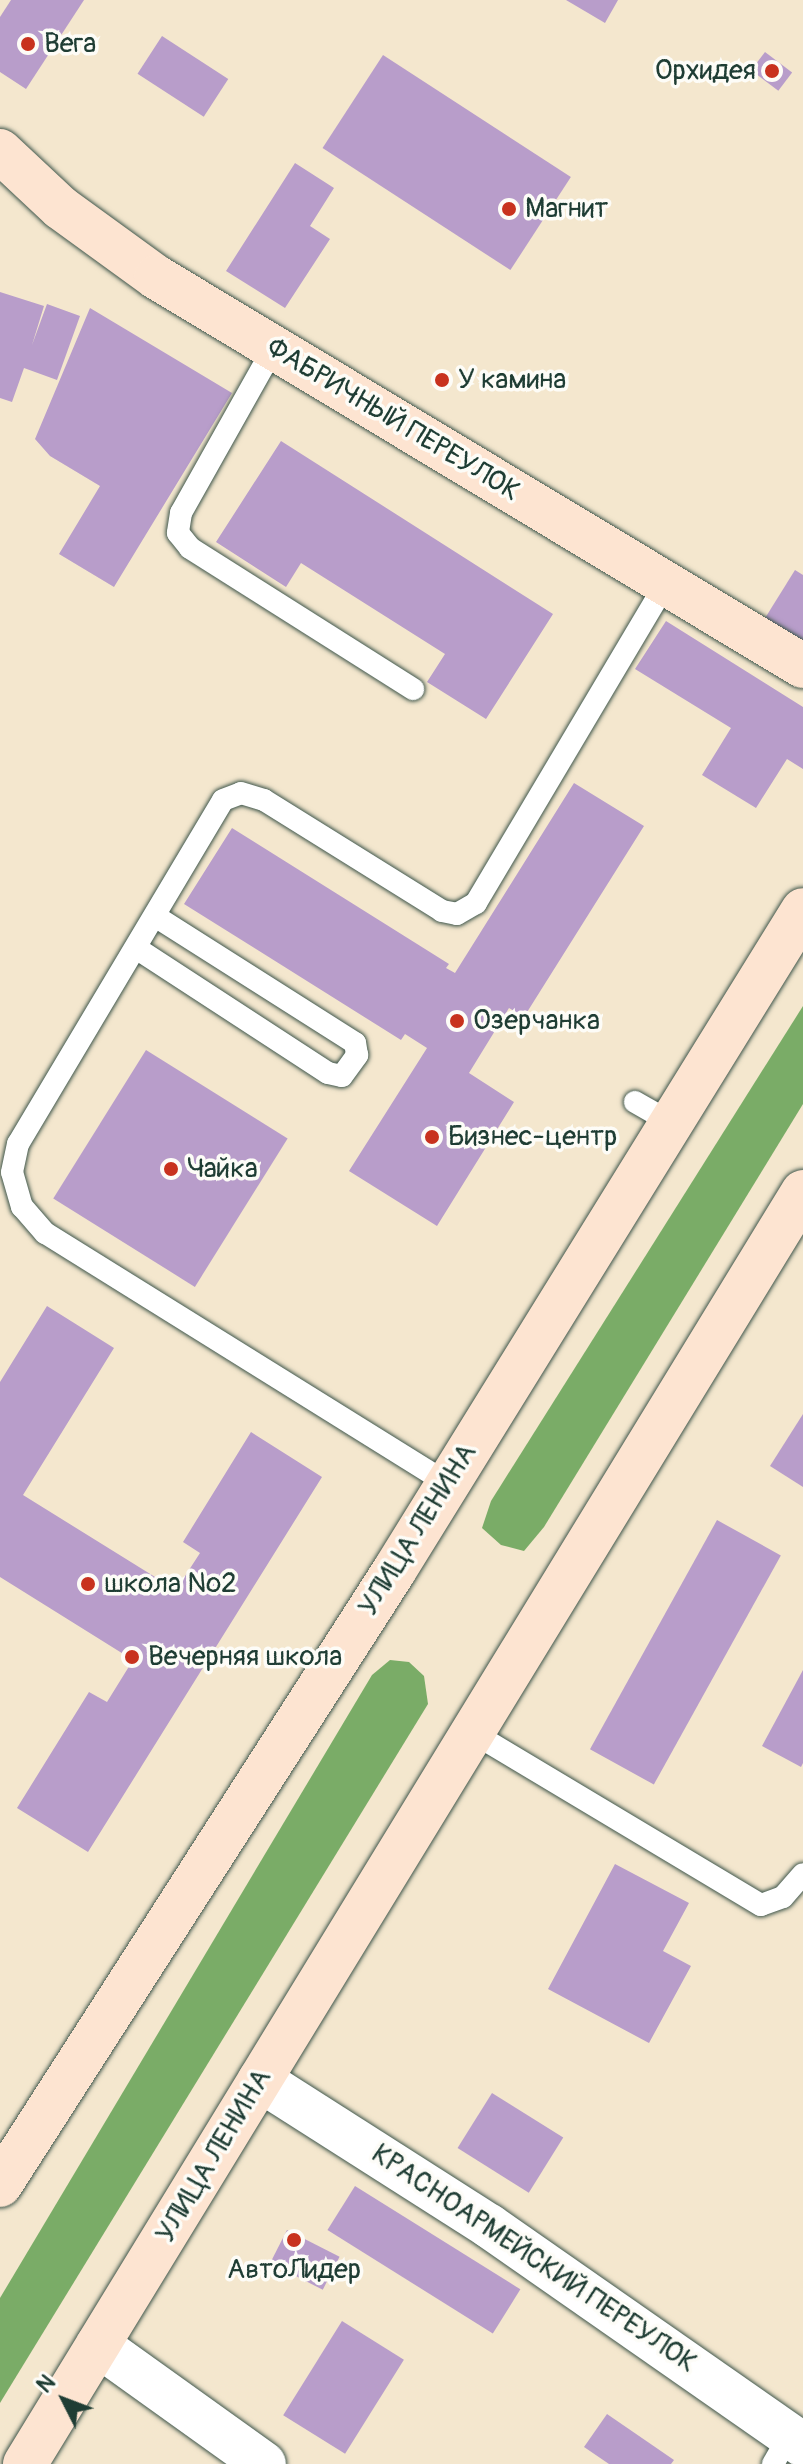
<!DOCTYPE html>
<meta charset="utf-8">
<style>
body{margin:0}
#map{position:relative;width:803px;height:2464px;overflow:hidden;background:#f4e7ce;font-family:Pangolin,sans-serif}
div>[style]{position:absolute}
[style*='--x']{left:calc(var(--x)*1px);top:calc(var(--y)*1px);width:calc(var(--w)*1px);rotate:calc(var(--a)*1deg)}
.forest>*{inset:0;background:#7aac67}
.building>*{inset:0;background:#b89dca;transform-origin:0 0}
.roads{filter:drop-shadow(0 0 2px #3f564b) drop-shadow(0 0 2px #3f564b)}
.lane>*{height:22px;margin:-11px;padding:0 11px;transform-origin:11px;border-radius:11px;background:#fff}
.street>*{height:44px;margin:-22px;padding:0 22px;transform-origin:22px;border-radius:22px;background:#fff}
.secondary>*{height:44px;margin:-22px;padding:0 22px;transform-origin:22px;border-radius:22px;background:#fde4d1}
.dots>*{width:22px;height:22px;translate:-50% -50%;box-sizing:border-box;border:4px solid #fdfcf7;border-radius:50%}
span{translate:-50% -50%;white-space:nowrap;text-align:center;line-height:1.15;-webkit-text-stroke:7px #fdfcf7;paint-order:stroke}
.poi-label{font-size:28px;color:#1f3d34}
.left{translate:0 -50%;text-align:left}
.right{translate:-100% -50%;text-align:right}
.street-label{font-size:28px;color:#1f3d34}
.north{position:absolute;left:24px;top:2360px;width:80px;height:80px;-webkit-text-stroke:6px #fdfcf7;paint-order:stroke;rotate:312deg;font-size:22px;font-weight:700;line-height:32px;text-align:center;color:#1f3d34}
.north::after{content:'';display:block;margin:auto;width:28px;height:36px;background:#1f3d34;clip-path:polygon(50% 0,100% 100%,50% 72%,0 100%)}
</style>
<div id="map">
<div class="forest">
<div style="clip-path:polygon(803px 1006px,803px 1104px,544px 1527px,524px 1551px,501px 1545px,482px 1528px,491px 1501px)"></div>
<div style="clip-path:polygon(390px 1660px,409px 1662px,424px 1676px,428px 1704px,0 2403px,0 2298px,372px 1675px)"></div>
</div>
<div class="building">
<div style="clip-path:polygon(11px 0,84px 0,26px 89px,0 72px,0 17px)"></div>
<div style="clip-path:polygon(566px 0,618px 0,605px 23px)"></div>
<div style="left:162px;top:36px;width:79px;height:45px;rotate:33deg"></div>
<div style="left:765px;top:52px;width:34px;height:23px;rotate:37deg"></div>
<div style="left:383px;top:55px;width:224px;height:111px;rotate:33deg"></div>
<div style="clip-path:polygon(295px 163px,334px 188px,310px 226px,330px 239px,285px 308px,226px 271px)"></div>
<div style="clip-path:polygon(0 292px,44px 306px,32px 345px,47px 304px,80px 316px,57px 380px,24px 368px,12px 402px,0 398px)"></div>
<div style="clip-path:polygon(90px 308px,232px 393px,114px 587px,59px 554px,100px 486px,50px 456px,35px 439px)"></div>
<div style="clip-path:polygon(281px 441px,553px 614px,486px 719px,427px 682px,445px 654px,301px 563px,286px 587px,216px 542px)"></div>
<div style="clip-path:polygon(795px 570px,803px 575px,803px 648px,762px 623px)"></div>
<div style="clip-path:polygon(666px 621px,803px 707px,803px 769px,787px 759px,756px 808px,702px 775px,731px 728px,635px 669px)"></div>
<div style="clip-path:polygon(574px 783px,644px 826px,524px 1017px,509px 1008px,469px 1073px,514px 1102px,437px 1226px,349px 1171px,427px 1048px,405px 1034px,401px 1040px,184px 904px,232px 828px,449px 964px,446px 968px,455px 973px)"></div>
<div style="left:146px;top:1050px;width:167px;height:175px;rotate:32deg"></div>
<div style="clip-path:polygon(47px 1306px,114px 1348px,23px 1495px,176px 1590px,200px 1553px,183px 1542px,251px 1432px,322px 1477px,88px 1852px,17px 1808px,89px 1692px,107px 1702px,133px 1660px,0 1577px,0 1382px)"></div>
<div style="clip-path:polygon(803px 1414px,803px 1487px,770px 1466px)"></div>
<div style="left:717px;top:1520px;width:73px;height:262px;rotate:29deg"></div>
<div style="clip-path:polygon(803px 1670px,803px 1763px,801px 1767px,762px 1746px)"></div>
<div style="clip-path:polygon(615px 1864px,689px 1903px,663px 1951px,691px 1966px,649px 2043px,548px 1989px)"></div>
<div style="left:492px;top:2093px;width:84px;height:65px;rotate:32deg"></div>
<div style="left:355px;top:2186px;width:195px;height:52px;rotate:32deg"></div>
<div style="left:287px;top:2230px;width:59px;height:37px;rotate:27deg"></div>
<div style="left:342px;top:2321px;width:73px;height:111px;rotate:32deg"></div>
<div style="clip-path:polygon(607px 2414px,674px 2460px,671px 2464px,609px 2464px,584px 2447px)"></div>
</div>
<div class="roads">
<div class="lane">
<div style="--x:273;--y:349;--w:188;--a:119.3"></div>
<div style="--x:181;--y:513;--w:20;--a:99"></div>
<div style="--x:178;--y:533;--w:19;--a:51"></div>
<div style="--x:190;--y:548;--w:264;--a:32.3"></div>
<div style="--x:136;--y:948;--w:229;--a:33.1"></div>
<div style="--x:328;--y:1073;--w:14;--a:12"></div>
<div style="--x:342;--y:1076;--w:26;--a:-54"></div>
<div style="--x:357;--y:1055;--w:12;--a:-99"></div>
<div style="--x:355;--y:1043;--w:237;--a:-147.6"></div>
<div style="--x:635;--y:1102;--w:40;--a:29.7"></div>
<div style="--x:447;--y:1483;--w:473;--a:-148.1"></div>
<div style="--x:45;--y:1233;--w:35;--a:-131"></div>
<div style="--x:22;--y:1207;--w:36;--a:-106"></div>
<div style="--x:12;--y:1172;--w:29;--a:-78"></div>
<div style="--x:18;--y:1144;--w:400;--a:-59.2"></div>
<div style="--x:223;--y:800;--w:19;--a:-21"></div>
<div style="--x:241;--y:793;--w:24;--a:17"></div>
<div style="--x:264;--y:800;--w:210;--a:31.9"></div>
<div style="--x:442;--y:911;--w:15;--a:11"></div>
<div style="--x:457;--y:914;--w:22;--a:-30"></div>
<div style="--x:476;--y:903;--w:372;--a:-59.3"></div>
<div style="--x:475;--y:1734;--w:333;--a:30.9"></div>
<div style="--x:761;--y:1905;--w:23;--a:-20"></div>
<div style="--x:783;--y:1897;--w:30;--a:-49"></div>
<div style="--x:773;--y:2464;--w:34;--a:-60"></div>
</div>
<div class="street">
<div style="--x:260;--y:2080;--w:272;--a:32.5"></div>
<div style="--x:489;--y:2226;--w:383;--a:34.9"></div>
<div style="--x:98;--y:2345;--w:204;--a:35.6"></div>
</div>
<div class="secondary">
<div style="--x:0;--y:151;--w:83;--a:43.1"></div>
<div style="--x:61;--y:208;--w:117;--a:36"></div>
<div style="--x:156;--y:277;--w:755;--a:31.02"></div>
<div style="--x:0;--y:2185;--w:730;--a:-57.31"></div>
<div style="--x:394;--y:1571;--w:777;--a:-58.25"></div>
<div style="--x:25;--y:2464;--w:1491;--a:-58.55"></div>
</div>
</div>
<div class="dots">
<div style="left:28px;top:44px;background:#c8321e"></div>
<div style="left:772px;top:71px;background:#c8321e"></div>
<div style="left:509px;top:209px;background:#c8321e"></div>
<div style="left:442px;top:380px;background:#c8321e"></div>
<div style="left:457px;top:1021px;background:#c8321e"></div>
<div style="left:432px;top:1137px;background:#c8321e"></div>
<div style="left:171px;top:1169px;background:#c8321e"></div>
<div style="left:88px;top:1584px;background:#c8321e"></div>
<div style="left:132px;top:1657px;background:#c8321e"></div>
<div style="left:294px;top:2240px;background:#c8321e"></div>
</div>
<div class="poi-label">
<span class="left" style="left:44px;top:44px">Вега</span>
<span class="right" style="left:756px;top:71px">Орхидея</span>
<span class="left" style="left:525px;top:209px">Магнит</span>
<span class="left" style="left:458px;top:380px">У камина</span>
<span class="left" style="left:473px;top:1021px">Озерчанка</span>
<span class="left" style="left:448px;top:1137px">Бизнес-центр</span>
<span class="left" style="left:187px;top:1169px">Чайка</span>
<span class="left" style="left:104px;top:1584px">школа №2</span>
<span class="left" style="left:148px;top:1657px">Вечерняя школа</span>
<span style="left:294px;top:2270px">АвтоЛидер</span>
</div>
<div class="street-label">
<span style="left:393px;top:420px;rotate:31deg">ФАБРИЧНЫЙ ПЕРЕУЛОК</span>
<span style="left:418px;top:1530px;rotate:-58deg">УЛИЦА ЛЕНИНА</span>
<span style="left:214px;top:2156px;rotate:-59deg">УЛИЦА ЛЕНИНА</span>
<span style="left:534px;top:2259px;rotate:34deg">КРАСНОАРМЕЙСКИЙ ПЕРЕУЛОК</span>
</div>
<div class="north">N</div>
</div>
